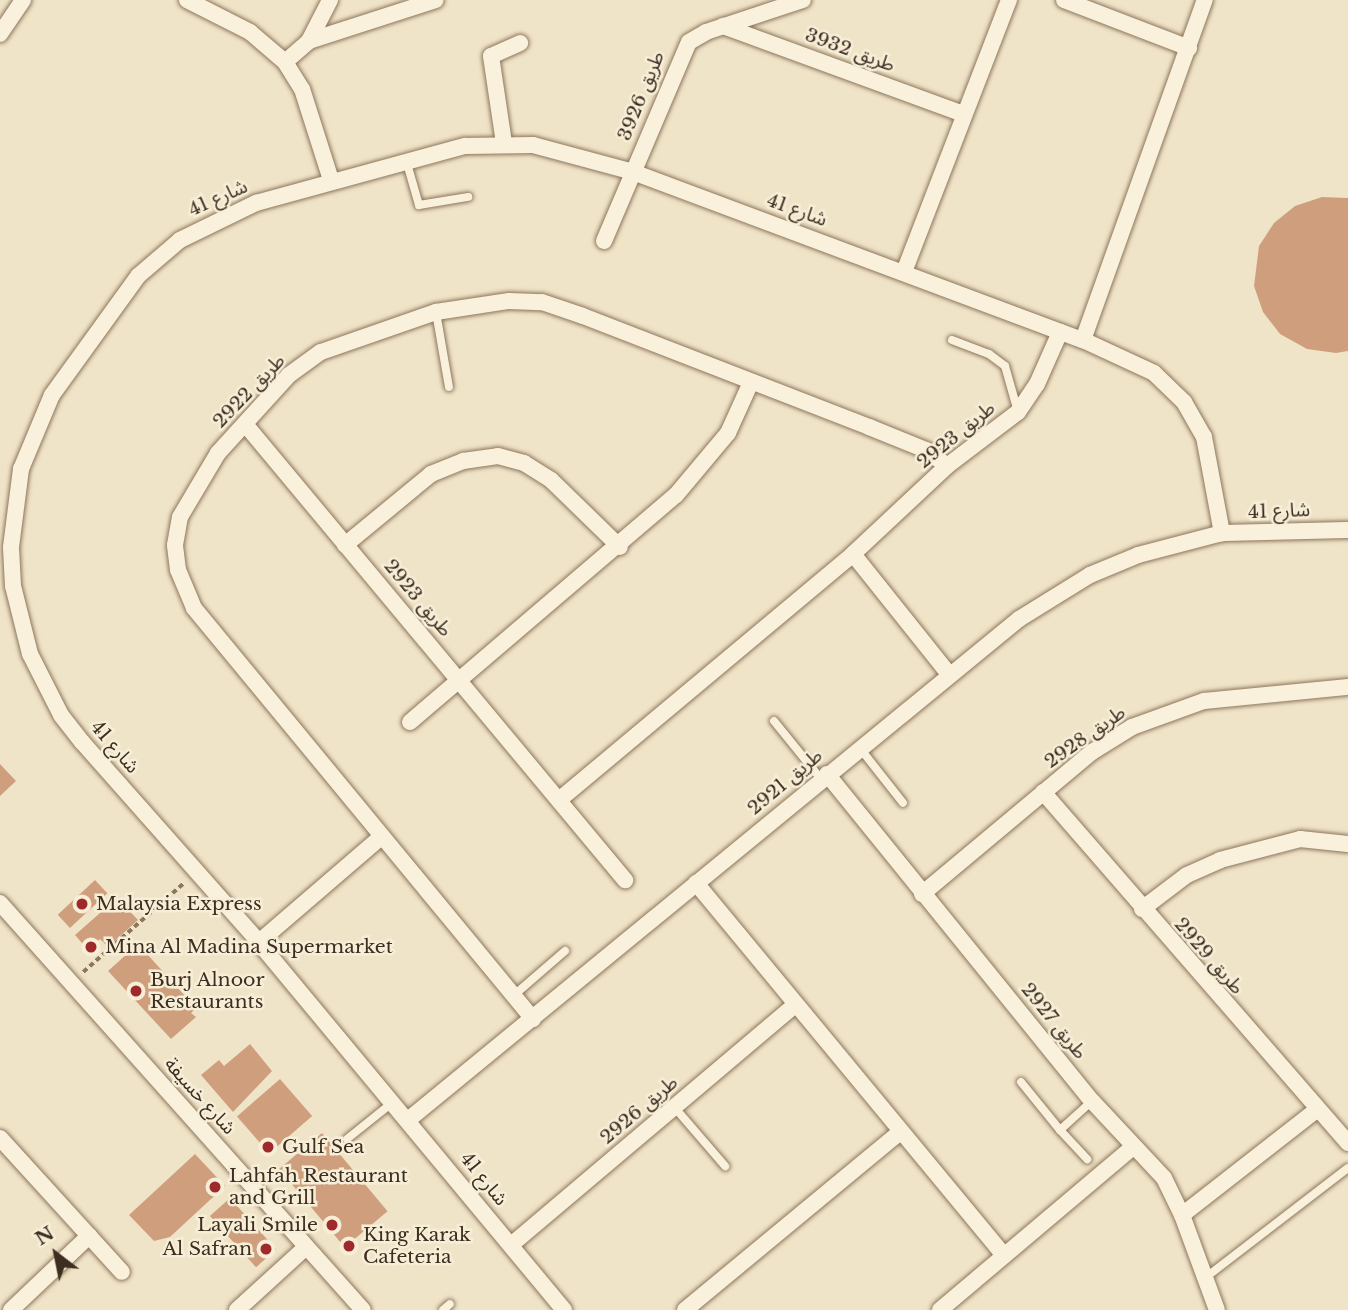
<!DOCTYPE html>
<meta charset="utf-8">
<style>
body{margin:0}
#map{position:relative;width:1348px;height:1310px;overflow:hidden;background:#f0e4c8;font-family:"Libre Baskerville","Noto Sans Arabic",serif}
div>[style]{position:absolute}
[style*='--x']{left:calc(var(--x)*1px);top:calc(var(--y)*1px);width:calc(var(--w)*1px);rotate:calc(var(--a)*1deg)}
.building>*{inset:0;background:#cf9f7d;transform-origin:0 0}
.path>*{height:3.5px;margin-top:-1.75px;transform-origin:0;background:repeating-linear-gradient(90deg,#8d765c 0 5px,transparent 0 8.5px)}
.roads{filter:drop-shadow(0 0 2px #8d765c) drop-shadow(0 0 2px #8d765c)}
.service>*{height:8px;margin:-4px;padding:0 4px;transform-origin:4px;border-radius:4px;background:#faf1dc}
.minor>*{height:16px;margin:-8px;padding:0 8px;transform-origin:8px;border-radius:8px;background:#faf1dc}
.dots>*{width:19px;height:19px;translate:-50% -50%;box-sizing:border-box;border:4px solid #f7eed8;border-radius:50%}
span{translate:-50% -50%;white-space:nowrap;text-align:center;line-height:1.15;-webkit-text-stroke:5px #f7eed8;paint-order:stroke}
.street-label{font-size:19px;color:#3d2e20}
.poi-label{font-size:19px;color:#3d2e20}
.left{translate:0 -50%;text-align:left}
.right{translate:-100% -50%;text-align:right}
.north{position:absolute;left:21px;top:1219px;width:70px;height:70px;-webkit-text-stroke:5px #f7eed8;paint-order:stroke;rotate:328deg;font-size:19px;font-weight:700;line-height:28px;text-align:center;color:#3d2e20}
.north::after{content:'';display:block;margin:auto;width:24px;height:32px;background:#3d2e20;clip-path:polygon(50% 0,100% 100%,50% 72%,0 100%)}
</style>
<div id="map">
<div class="building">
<div style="clip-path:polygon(1322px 197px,1348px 198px,1348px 351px,1336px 353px,1307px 349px,1280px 334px,1263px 312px,1254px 286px,1259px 246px,1274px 223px,1295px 206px)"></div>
<div style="clip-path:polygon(0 764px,16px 781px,0 796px)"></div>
<div style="left:95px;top:880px;width:18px;height:51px;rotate:47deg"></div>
<div style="clip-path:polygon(117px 898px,138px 920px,108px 947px,100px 939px,88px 950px,75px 935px)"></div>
<div style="clip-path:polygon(138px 944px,196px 1008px,191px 1013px,196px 1017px,171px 1039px,108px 971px)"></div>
<div style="clip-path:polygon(250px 1044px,272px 1071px,233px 1112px,201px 1075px,219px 1060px,224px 1066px)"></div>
<div style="left:280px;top:1079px;width:49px;height:57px;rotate:49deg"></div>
<div style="left:322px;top:1133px;width:102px;height:56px;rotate:50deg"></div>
<div style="clip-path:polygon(195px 1154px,225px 1186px,170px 1237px,154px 1241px,129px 1215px)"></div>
<div style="left:230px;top:1198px;width:69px;height:27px;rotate:48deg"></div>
</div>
<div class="path">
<div style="--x:83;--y:972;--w:136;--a:-41.4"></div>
</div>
<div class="roads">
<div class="service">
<div style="--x:406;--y:160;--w:47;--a:73.9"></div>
<div style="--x:419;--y:205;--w:50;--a:-9.3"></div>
<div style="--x:436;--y:312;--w:76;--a:80.2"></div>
<div style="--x:952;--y:340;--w:40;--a:21"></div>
<div style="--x:989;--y:354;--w:20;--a:37"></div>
<div style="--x:1005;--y:366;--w:48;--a:74.2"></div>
<div style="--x:774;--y:721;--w:75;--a:51"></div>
<div style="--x:859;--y:747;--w:71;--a:51.8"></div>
<div style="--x:513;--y:996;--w:69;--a:-40.9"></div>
<div style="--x:1021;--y:1082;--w:62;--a:50.9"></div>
<div style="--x:1060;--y:1130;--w:43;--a:-42.2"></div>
<div style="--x:675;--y:1108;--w:77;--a:49.2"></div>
<div style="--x:1060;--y:1130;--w:40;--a:47"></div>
<div style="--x:347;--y:1139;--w:59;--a:-38.8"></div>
<div style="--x:1205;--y:1278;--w:180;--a:-37.6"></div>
<div style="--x:443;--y:1310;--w:9;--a:-41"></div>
</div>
<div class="minor">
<div style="--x:187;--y:0;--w:71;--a:26.9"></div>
<div style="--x:250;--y:32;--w:46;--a:40.6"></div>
<div style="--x:285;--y:62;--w:32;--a:58"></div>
<div style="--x:302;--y:89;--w:96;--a:72.3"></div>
<div style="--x:1064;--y:0;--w:134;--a:21"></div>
<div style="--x:723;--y:26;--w:256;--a:20.1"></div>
<div style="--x:0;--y:34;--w:41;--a:-55.9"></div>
<div style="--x:309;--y:41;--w:46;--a:-62.9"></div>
<div style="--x:285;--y:62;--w:32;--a:-41"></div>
<div style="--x:309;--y:41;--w:133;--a:-17.9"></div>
<div style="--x:504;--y:143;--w:88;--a:-98.5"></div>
<div style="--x:491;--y:56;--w:32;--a:-24"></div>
<div style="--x:604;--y:241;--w:216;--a:-66.9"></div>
<div style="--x:689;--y:42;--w:20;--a:-30"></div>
<div style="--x:706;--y:32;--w:102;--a:-18.3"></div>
<div style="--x:904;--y:272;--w:292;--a:-68.9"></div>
<div style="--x:1083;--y:340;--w:361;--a:-70.3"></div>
<div style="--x:245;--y:424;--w:594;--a:50.19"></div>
<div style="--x:345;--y:545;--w:112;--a:-39.5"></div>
<div style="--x:431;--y:474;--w:35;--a:-22"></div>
<div style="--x:463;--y:461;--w:35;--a:-8"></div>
<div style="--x:498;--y:456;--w:27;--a:15"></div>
<div style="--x:524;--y:463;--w:32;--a:32"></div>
<div style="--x:551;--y:480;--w:96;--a:44.2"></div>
<div style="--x:853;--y:554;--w:152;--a:51.4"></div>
<div style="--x:410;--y:722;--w:350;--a:-40.5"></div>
<div style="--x:676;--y:495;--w:81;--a:-50"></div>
<div style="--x:728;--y:433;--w:56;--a:-65.7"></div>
<div style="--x:827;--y:774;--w:421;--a:51"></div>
<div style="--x:1092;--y:1101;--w:105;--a:46.9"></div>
<div style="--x:1164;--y:1178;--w:41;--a:64.1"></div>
<div style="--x:1182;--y:1215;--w:101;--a:69.8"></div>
<div style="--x:1043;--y:792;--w:465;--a:49"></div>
<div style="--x:559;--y:800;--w:383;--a:-39.9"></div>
<div style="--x:853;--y:554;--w:129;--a:-43.1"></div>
<div style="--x:947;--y:466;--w:89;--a:-37.3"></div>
<div style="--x:1018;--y:412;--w:34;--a:-56"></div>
<div style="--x:1037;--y:384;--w:57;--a:-66.1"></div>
<div style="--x:696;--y:883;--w:483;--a:50.4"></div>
<div style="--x:922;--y:894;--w:222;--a:-39.9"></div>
<div style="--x:1092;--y:752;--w:47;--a:-32"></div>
<div style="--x:1132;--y:727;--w:77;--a:-19.9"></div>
<div style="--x:1204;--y:701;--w:145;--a:-5.6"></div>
<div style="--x:0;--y:903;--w:545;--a:48.27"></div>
<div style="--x:1142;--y:909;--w:56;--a:-37.1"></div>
<div style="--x:1187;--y:875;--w:36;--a:-24"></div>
<div style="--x:1220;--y:860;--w:83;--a:-14.7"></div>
<div style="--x:1300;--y:839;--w:48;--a:5.9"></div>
<div style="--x:259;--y:942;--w:160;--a:-40.7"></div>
<div style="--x:533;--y:1019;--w:533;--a:-129.52"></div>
<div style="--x:194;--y:608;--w:41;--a:-112.8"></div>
<div style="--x:178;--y:570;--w:25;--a:-97"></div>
<div style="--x:175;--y:545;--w:28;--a:-80"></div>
<div style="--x:180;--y:517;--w:74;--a:-59.3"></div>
<div style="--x:218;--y:453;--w:105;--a:-47.7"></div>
<div style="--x:289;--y:375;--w:39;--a:-36"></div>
<div style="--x:321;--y:352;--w:122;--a:-19.2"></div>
<div style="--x:436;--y:312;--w:74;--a:-8.6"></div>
<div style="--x:509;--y:301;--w:33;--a:2"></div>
<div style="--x:542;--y:302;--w:43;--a:18.9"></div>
<div style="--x:583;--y:316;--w:307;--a:21.2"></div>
<div style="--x:869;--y:427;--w:61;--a:22"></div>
<div style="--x:926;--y:450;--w:26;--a:37"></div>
<div style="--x:408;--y:1120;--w:790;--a:-39.35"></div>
<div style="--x:1019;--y:619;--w:84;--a:-31.8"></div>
<div style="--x:1090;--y:575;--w:52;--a:-22.6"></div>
<div style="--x:1138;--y:555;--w:87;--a:-14.7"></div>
<div style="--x:0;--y:1138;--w:181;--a:47.7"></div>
<div style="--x:1182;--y:1215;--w:169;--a:-38"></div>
<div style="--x:511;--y:1245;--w:370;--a:-40.2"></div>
<div style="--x:11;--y:1310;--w:108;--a:-43.5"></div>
<div style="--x:237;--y:1310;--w:93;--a:-42.4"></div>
<div style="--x:564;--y:1310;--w:478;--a:-129.7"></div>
<div style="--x:259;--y:942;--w:267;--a:-131.5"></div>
<div style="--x:82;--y:742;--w:34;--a:-128"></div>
<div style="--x:61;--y:715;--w:68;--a:-116.9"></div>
<div style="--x:30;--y:654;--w:70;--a:-104"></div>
<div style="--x:13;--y:586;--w:39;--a:-93"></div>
<div style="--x:11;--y:547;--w:79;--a:-82.7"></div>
<div style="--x:21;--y:469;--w:80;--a:-67.3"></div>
<div style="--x:52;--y:395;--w:147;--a:-54.1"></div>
<div style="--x:138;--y:276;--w:55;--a:-40.6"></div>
<div style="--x:180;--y:240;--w:85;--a:-26"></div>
<div style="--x:256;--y:203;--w:217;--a:-15.3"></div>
<div style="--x:465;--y:146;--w:68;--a:-0.8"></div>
<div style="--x:533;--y:145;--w:104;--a:15.1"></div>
<div style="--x:633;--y:172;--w:480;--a:20.5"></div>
<div style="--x:1083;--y:340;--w:78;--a:24.9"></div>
<div style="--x:1154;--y:373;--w:42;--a:44"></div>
<div style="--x:1184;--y:402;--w:40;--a:60.3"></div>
<div style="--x:1204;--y:437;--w:98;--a:79.4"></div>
<div style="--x:1222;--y:533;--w:126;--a:-1.4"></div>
<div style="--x:685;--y:1310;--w:279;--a:-39.6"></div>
<div style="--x:940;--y:1310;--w:251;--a:-40.2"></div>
</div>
</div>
<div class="dots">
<div style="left:82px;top:904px;background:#9e2a2b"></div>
<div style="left:91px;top:947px;background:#9e2a2b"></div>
<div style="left:136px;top:991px;background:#9e2a2b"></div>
<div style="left:268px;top:1147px;background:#9e2a2b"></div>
<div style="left:215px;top:1187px;background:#9e2a2b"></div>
<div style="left:332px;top:1225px;background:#9e2a2b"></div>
<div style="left:349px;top:1246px;background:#9e2a2b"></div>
<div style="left:266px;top:1249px;background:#9e2a2b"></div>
</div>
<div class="street-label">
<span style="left:850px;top:50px;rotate:20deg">طريق 3932</span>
<span style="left:641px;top:96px;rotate:-68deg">طريق 3926</span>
<span style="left:218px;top:198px;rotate:-24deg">شارع 41</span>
<span style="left:797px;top:210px;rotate:20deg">شارع 41</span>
<span style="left:249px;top:391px;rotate:-46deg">طريق 2922</span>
<span style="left:956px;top:435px;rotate:-39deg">طريق 2923</span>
<span style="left:1279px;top:511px;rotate:-2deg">شارع 41</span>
<span style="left:418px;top:598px;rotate:50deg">طريق 2923</span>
<span style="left:1085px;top:737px;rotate:-35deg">طريق 2928</span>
<span style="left:115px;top:747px;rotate:49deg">شارع 41</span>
<span style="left:785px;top:782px;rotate:-40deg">طريق 2921</span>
<span style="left:1209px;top:956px;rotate:49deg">طريق 2929</span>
<span style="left:1054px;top:1021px;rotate:51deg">طريق 2927</span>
<span style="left:200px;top:1096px;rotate:48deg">شارع خسيفة</span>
<span style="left:639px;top:1110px;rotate:-40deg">طريق 2926</span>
<span style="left:484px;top:1179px;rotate:51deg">شارع 41</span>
</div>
<div class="poi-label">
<span class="left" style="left:96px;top:904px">Malaysia Express</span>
<span class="left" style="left:105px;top:947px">Mina Al Madina Supermarket</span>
<span class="left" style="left:150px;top:991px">Burj Alnoor<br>Restaurants</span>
<span class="left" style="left:282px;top:1147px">Gulf Sea</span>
<span class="left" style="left:229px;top:1187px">Lahfah Restaurant<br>and Grill</span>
<span class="right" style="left:318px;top:1225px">Layali Smile</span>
<span class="left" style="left:363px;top:1246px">King Karak<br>Cafeteria</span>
<span class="right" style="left:252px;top:1249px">Al Safran</span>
</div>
<div class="north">N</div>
</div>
